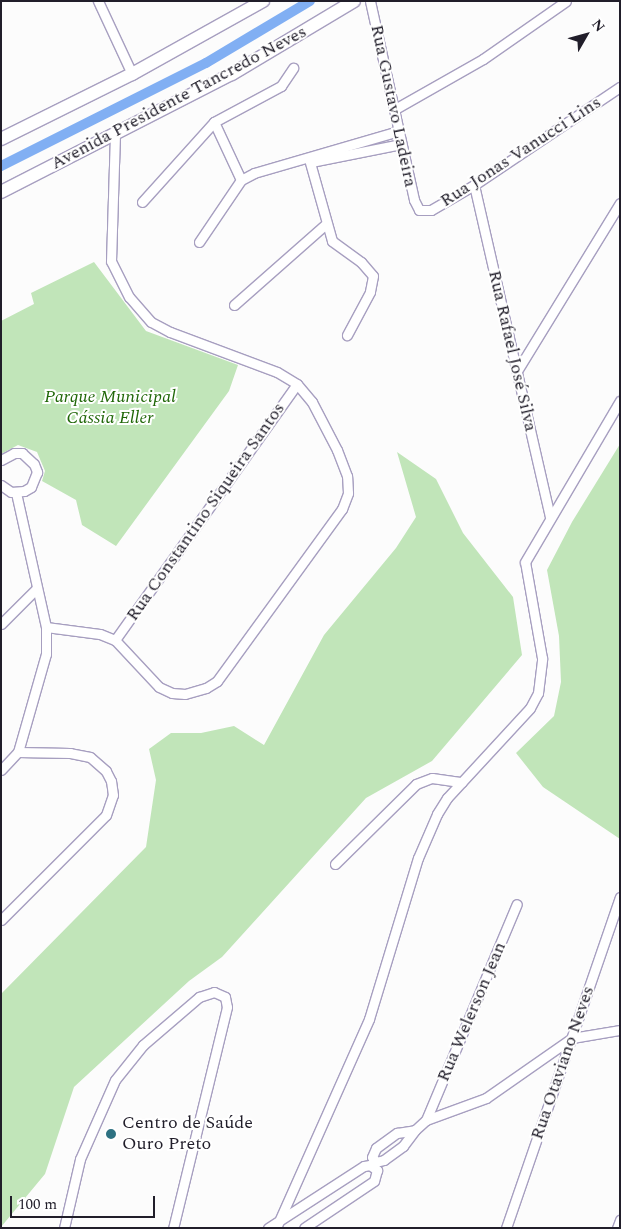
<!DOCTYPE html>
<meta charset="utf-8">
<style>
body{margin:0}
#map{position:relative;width:621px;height:1229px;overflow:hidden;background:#fcfcfc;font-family:Spectral,serif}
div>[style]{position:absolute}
.green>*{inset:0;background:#c1e5b9}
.canal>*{height:10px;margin:-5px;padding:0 5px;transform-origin:5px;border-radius:5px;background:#81aff3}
.roads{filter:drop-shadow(1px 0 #a79fc0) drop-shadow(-1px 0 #a79fc0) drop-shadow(0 1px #a79fc0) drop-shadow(0 -1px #a79fc0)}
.street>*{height:9px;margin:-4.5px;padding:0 4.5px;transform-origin:4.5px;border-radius:4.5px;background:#fff}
.primary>*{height:12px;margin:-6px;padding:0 6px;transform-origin:6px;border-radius:6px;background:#fff}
.dots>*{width:14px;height:14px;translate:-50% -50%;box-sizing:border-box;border:2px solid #fff;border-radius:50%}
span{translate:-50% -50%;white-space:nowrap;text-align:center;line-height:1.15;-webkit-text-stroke:4px #fff;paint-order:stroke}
.street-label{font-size:18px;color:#211e2a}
.park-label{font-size:18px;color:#206708;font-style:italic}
.poi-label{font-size:18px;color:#211e2a}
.left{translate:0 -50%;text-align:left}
.frame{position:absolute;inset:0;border:2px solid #211e2a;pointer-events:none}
.north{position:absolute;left:561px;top:10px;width:50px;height:50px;-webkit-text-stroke:4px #fff;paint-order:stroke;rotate:52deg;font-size:14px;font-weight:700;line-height:20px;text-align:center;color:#211e2a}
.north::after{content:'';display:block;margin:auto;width:18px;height:22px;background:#211e2a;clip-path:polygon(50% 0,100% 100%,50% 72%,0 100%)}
.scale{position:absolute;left:10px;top:1196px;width:145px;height:22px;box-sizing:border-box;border:2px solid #211e2a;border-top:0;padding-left:6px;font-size:15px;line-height:18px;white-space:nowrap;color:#211e2a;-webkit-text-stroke:4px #fff;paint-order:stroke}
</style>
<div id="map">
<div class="green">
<i style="clip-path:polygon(94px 262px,146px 331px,238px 365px,229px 391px,116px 546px,82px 525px,76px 500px,42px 481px,45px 471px,37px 452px,18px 445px,1px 454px,1px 321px,34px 304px,31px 293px)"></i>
<i style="clip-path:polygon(620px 444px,620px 839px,543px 787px,516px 753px,554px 716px,561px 682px,559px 636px,547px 570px,572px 522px)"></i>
<i style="clip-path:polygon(397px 452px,436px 479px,463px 533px,513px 597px,522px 655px,432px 761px,366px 798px,222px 957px,189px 981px,74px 1087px,45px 1174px,1px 1227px,1px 994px,146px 847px,156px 780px,149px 749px,171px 733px,201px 733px,234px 726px,264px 745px,324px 635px,396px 548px,416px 517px)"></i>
</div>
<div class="canal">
<i style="left:1px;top:166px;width:229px;rotate:-26.7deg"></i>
<i style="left:206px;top:63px;width:121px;rotate:-30.8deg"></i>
</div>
<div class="roads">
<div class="street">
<i style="left:98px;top:1px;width:81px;rotate:65deg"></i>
<i style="left:370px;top:1px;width:204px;rotate:77.5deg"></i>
<i style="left:414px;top:200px;width:11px;rotate:63deg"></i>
<i style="left:419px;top:210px;width:12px"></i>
<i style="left:431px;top:210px;width:50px;rotate:-30.2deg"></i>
<i style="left:474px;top:185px;width:176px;rotate:-33.9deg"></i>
<i style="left:395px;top:109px;width:101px;rotate:-29.6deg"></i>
<i style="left:483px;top:59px;width:101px;rotate:-34.9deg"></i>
<i style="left:214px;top:122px;width:64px;rotate:65deg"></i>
<i style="left:309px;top:159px;width:85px;rotate:74.3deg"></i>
<i style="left:332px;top:241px;width:36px;rotate:36deg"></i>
<i style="left:361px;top:262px;width:18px;rotate:49deg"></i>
<i style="left:373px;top:276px;width:16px;rotate:101deg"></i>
<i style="left:370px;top:292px;width:49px;rotate:118.1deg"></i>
<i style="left:311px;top:162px;width:92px;rotate:-11.3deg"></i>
<i style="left:474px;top:185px;width:341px;rotate:77.1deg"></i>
<i style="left:142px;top:202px;width:108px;rotate:-48deg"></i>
<i style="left:214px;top:122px;width:76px;rotate:-28.2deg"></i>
<i style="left:281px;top:86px;width:22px;rotate:-56deg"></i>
<i style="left:199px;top:242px;width:75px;rotate:-55.9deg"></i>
<i style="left:241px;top:180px;width:15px;rotate:-28deg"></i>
<i style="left:254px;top:173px;width:151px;rotate:-16.2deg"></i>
<i style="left:234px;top:305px;width:123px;rotate:-41.4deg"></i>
<i style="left:517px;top:371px;width:197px;rotate:-58.5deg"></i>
<i style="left:1px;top:460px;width:15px;rotate:-28deg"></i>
<i style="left:14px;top:453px;width:8px"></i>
<i style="left:22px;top:453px;width:16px;rotate:43deg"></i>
<i style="left:34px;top:464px;width:9px;rotate:69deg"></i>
<i style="left:37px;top:472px;width:16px;rotate:112deg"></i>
<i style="left:31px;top:487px;width:8px;rotate:150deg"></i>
<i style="left:24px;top:491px;width:13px;rotate:176deg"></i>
<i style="left:11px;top:492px;width:12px;rotate:-145deg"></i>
<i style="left:1px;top:624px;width:49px;rotate:-45deg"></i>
<i style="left:46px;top:627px;width:54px;rotate:7.4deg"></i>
<i style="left:100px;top:634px;width:16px;rotate:22deg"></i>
<i style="left:115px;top:640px;width:64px;rotate:46.9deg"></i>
<i style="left:159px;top:687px;width:14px;rotate:25deg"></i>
<i style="left:172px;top:693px;width:13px;rotate:4deg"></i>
<i style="left:185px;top:694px;width:22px;rotate:-16deg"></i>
<i style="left:206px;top:688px;width:13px;rotate:-32deg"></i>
<i style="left:217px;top:681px;width:213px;rotate:-54deg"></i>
<i style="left:342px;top:509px;width:17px;rotate:-69deg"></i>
<i style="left:348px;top:493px;width:17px;rotate:-93deg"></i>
<i style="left:347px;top:476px;width:28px;rotate:-111deg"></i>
<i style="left:337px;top:450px;width:54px;rotate:-117.5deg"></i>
<i style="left:312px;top:402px;width:23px;rotate:-130deg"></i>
<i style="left:297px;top:384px;width:23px;rotate:-149deg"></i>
<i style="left:277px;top:372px;width:114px;rotate:-159.5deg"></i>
<i style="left:170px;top:332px;width:21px;rotate:-152deg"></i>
<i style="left:151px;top:322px;width:33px;rotate:-131deg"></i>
<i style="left:129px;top:297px;width:40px;rotate:-116.6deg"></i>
<i style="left:111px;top:261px;width:129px;rotate:-88.2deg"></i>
<i style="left:115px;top:640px;width:314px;rotate:-54.6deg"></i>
<i style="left:1px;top:770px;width:25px;rotate:-47deg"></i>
<i style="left:18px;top:752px;width:102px;rotate:-74.1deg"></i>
<i style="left:46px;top:654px;width:27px;rotate:-90deg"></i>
<i style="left:46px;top:627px;width:137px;rotate:-102.6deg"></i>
<i style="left:335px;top:864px;width:114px;rotate:-44.6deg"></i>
<i style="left:416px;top:784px;width:17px;rotate:-21deg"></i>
<i style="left:432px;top:778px;width:30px;rotate:8deg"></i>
<i style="left:1px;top:920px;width:148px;rotate:-45deg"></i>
<i style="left:106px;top:815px;width:21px;rotate:-71deg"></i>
<i style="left:113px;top:795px;width:14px;rotate:-98deg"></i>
<i style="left:111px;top:781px;width:11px;rotate:-117deg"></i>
<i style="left:106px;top:771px;width:21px;rotate:-139deg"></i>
<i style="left:90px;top:757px;width:20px;rotate:-169deg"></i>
<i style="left:70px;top:753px;width:52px;rotate:-178.9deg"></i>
<i style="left:426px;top:1120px;width:234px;rotate:-67.2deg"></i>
<i style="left:415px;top:1130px;width:15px;rotate:-42deg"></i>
<i style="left:426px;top:1120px;width:64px;rotate:-20.1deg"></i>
<i style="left:486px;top:1098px;width:105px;rotate:-34.9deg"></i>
<i style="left:572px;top:1038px;width:49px;rotate:-9.5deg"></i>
<i style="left:415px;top:1130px;width:20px;rotate:127deg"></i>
<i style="left:403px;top:1146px;width:24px;rotate:144deg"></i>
<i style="left:384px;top:1160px;width:8px;rotate:166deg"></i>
<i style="left:376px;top:1162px;width:6px;rotate:-129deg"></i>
<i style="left:372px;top:1157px;width:10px;rotate:-66deg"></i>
<i style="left:376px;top:1148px;width:26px;rotate:-36deg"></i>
<i style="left:397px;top:1133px;width:18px;rotate:-9deg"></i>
<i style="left:64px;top:1228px;width:71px;rotate:-76.9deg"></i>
<i style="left:80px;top:1159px;width:86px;rotate:-66.1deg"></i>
<i style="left:115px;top:1080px;width:45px;rotate:-51.3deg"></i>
<i style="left:143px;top:1045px;width:74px;rotate:-40.6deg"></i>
<i style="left:199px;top:997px;width:16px;rotate:-18deg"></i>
<i style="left:214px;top:992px;width:12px;rotate:24deg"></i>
<i style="left:225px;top:997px;width:10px;rotate:79deg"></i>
<i style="left:227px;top:1007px;width:228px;rotate:103.7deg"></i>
<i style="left:268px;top:1228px;width:114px;rotate:-32.9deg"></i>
<i style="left:364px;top:1166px;width:6px;rotate:-9deg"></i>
<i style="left:370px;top:1165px;width:9px;rotate:36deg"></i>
<i style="left:377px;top:1170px;width:11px;rotate:105deg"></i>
<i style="left:374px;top:1181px;width:84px;rotate:146.1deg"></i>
<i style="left:276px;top:1228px;width:229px;rotate:-66deg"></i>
<i style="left:369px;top:1019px;width:168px;rotate:-73.1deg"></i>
<i style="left:418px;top:858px;width:48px;rotate:-66.6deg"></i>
<i style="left:437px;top:814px;width:19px;rotate:-58deg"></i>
<i style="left:447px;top:798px;width:122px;rotate:-47.3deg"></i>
<i style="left:530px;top:708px;width:17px;rotate:-62deg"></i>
<i style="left:538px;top:693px;width:35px;rotate:-83deg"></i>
<i style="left:542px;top:658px;width:97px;rotate:-100deg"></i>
<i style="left:525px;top:562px;width:187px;rotate:-59.5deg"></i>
<i style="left:506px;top:1228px;width:350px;rotate:-71deg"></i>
<i style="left:617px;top:1228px;width:9px;rotate:-69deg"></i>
</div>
<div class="primary">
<i style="left:1px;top:139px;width:146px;rotate:-26.4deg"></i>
<i style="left:132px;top:74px;width:150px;rotate:-29.1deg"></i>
<i style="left:1px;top:192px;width:259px;rotate:-27.1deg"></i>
<i style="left:232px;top:74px;width:142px;rotate:-30.9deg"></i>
</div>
</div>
<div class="dots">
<i style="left:111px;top:1134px;background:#2e7282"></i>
</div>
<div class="street-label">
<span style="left:179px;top:98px;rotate:-28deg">Avenida Presidente Tancredo Neves</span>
<span style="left:393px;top:106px;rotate:78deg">Rua Gustavo Ladeira</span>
<span style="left:521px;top:152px;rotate:-33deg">Rua Jonas Vanucci Lins</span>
<span style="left:512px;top:351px;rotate:77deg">Rua Rafael José Silva</span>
<span style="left:206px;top:512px;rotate:-55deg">Rua Constantino Siqueira Santos</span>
<span style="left:472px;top:1012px;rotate:-67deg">Rua Welerson Jean</span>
<span style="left:563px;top:1063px;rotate:-71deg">Rua Otaviano Neves</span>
</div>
<div class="park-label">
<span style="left:110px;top:408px">Parque Municipal<br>Cássia Eller</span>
</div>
<div class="poi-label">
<span class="left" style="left:122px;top:1134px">Centro de Saúde<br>Ouro Preto</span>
</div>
<div class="frame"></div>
<div class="north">N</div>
<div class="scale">100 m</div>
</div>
